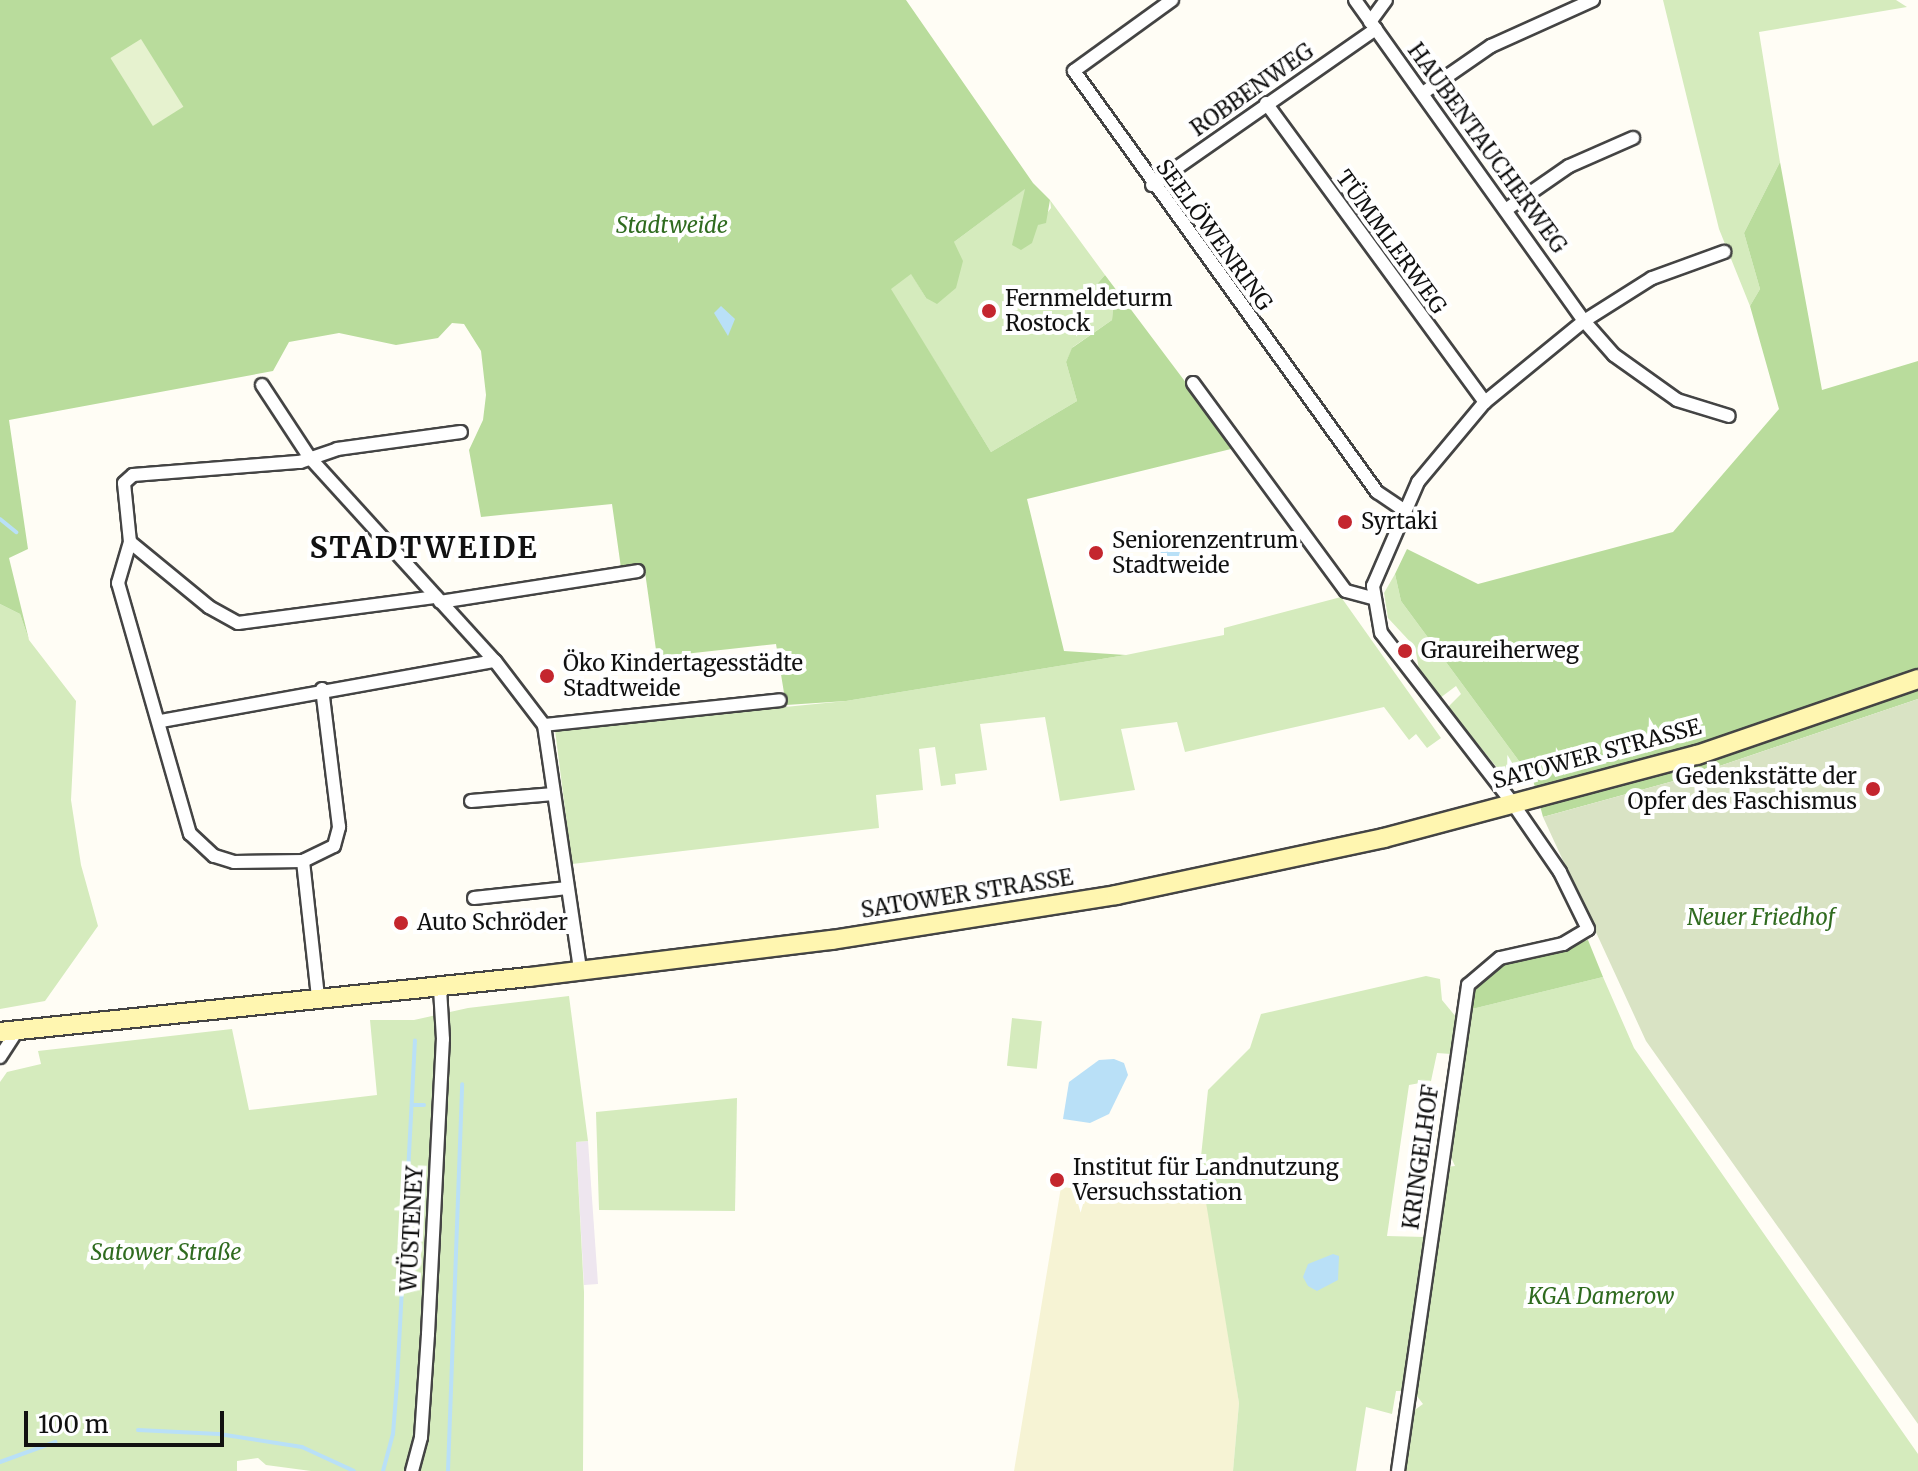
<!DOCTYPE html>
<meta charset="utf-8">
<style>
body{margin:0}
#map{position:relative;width:1918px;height:1471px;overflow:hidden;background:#fffdf5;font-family:Merriweather,serif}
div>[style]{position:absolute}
.industrial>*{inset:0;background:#eee6ef}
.farmland>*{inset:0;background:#f6f3d4}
.green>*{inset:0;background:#d5ebbd;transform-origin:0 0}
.forest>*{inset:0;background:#b9dc9c}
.cemetery>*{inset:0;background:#d9e3c4}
.pitch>*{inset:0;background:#e6f2cf;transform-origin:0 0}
.water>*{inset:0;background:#b9e0f7}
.stream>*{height:4px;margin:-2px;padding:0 2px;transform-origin:2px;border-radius:2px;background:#b9e0f7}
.roads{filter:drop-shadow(2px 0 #444) drop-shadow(-2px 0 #444) drop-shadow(0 2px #444) drop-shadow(0 -2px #444)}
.minor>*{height:12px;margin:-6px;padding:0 6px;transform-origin:6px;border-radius:6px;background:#fff}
.secondary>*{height:18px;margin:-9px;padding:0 9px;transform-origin:9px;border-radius:9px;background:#fff6b0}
.dots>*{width:22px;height:22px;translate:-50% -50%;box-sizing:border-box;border:4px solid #fff;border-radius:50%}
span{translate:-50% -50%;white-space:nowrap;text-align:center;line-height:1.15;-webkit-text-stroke:8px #fff;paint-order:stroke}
.street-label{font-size:22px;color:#111}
.park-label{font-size:22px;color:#2f6b1f;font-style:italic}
.poi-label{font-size:22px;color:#111}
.left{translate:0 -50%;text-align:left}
.right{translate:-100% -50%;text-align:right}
.district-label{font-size:30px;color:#111;font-weight:700;letter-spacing:2px}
.scale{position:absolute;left:24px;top:1411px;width:200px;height:36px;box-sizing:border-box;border:4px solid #111;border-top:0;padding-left:10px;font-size:24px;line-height:28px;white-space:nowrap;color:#111;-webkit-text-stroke:6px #fff;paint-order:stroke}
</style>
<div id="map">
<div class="industrial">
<i style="clip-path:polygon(588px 1141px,598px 1284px,584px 1285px,576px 1142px)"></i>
</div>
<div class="farmland">
<i style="clip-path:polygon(1061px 1187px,1167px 1198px,1206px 1194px,1239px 1403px,1233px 1471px,1014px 1471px)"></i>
</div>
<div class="green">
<i style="clip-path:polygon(1663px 0,1896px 0,1907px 7px,1759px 32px,1780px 162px,1744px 233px,1760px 289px,1750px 306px,1719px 229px)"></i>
<i style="clip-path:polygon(1026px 188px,1038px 225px,1051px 208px,1050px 200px,1105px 275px,1097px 284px,1113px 308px,1112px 320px,1073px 347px,1066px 362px,1077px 401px,991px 452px,890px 289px,911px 273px,926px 298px,954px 242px)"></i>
<i style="clip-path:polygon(1395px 574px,1401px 601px,1533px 780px,1511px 785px,1448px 707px,1461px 694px,1456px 686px,1440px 698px,1420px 675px,1415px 647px,1388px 618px,1384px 593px)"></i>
<i style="clip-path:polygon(1341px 597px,1441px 738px,1427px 748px,1416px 734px,1409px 740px,1384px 707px,1185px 752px,1177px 722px,1121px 729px,1135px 790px,1060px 801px,1045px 717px,980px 724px,987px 770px,955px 774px,956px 784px,941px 786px,935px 747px,919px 749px,923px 790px,876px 795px,879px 828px,572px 864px,555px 730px,846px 701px,1126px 655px,1224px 635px,1224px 628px)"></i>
<i style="clip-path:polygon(0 604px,20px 614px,29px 640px,76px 701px,71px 800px,81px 865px,98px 926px,45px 1001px,0 1009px)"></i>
<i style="clip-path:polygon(1426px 976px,1440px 979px,1442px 1000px,1456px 1017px,1451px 1054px,1437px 1053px,1431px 1081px,1409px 1085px,1387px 1236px,1425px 1237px,1404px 1391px,1396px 1391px,1392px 1414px,1366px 1407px,1356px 1471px,1233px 1471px,1239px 1403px,1200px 1166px,1208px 1090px,1250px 1048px,1261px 1014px)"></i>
<i style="clip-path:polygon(1603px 977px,1634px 1048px,1918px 1454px,1918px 1471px,1403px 1471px,1412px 1412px,1423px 1404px,1416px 1395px,1439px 1203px,1446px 1167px,1455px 1166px,1449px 1153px,1468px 1010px)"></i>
<i style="clip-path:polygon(569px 996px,588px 1141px,576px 1142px,584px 1292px,583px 1471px,311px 1471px,266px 1465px,258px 1458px,237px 1461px,237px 1471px,0 1471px,0 1082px,7px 1072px,41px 1064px,38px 1051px,232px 1029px,249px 1110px,377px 1095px,370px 1020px,414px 1020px,468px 1008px)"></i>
<i style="left:1012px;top:1018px;width:30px;height:48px;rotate:6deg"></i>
<i style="clip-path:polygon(737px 1098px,735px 1211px,599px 1210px,596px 1112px)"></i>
</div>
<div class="forest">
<i style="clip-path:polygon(0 0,906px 0,1033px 183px,1050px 200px,1046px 223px,1038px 225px,1032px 243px,1021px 250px,1012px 245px,1025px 189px,954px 242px,963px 261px,956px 288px,937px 304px,926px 298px,911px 274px,891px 289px,991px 452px,1077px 401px,1066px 362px,1072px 348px,1112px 320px,1113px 308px,1097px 284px,1105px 275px,1235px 448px,1027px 499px,1064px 651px,1126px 655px,846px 701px,786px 705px,776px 644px,657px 657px,644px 565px,621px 568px,612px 504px,481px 517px,469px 450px,483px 420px,486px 395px,481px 351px,464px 324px,452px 323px,438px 338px,396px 345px,339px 333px,289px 342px,273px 371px,9px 420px,28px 549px,9px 558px,29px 640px,20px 614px,0 604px)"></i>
<i style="clip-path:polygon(1780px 162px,1822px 390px,1918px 361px,1918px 699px,1681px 779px,1543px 817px,1533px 780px,1401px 601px,1395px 574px,1407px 549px,1478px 584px,1673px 532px,1779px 409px,1750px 306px,1760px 289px,1744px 233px)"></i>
<i style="clip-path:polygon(1588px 940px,1603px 977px,1468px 1010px,1474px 986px,1507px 959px)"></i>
</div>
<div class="cemetery">
<i style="clip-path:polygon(1918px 699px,1918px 1424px,1646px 1041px,1543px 817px,1681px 779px)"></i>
</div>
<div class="pitch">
<i style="left:141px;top:39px;width:80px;height:36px;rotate:58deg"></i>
</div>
<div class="water">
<i style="clip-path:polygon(721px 306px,735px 319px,728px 336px,714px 313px)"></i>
<i style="clip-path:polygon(1175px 544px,1181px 548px,1178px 559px,1155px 552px,1158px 546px)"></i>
<i style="clip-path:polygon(1114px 1059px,1124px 1063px,1128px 1075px,1109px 1114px,1090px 1123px,1063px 1119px,1069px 1082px,1099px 1060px)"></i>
<i style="clip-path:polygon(1333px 1254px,1339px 1256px,1338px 1280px,1317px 1291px,1308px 1286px,1303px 1277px,1308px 1264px)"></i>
</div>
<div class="stream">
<i style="left:0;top:519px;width:21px;rotate:39deg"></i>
<i style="left:414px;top:1105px;width:10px"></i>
<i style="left:409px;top:1203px;width:9px;rotate:6deg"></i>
<i style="left:138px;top:1430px;width:81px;rotate:2.8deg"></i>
<i style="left:219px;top:1434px;width:84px;rotate:8.9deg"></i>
<i style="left:302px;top:1447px;width:57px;rotate:24.8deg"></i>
<i style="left:0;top:1462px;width:59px;rotate:-20deg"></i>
<i style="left:383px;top:1471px;width:38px;rotate:-75deg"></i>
<i style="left:393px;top:1434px;width:51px;rotate:-85.5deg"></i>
<i style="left:397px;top:1383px;width:343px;rotate:-87deg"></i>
<i style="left:448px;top:1471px;width:387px;rotate:-87.9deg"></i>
</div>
<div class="roads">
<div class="minor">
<i style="left:1172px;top:0;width:121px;rotate:144.1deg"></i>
<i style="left:1074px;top:71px;width:519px;rotate:54.26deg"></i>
<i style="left:1377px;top:492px;width:32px;rotate:34deg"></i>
<i style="left:1355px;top:0;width:394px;rotate:54.5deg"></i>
<i style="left:1584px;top:321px;width:45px;rotate:48.6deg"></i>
<i style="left:1614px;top:355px;width:77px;rotate:35.5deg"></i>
<i style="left:1677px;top:400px;width:54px;rotate:17.1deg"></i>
<i style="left:1370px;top:22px;width:27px;rotate:-54deg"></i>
<i style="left:1423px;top:93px;width:83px;rotate:-34.7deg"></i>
<i style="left:1491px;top:46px;width:112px;rotate:-24.3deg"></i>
<i style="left:1266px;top:103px;width:371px;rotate:53.8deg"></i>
<i style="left:1152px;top:185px;width:273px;rotate:-34.9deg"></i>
<i style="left:1507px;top:209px;width:75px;rotate:-34.7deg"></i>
<i style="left:1569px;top:166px;width:70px;rotate:-23.6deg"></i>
<i style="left:1193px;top:383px;width:258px;rotate:53.7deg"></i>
<i style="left:1346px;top:591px;width:27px;rotate:15deg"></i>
<i style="left:262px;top:385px;width:87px;rotate:56.7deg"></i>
<i style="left:310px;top:458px;width:275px;rotate:47.7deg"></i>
<i style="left:495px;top:661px;width:81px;rotate:52.6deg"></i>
<i style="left:544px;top:725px;width:248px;rotate:81.6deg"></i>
<i style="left:130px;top:542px;width:102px;rotate:39.4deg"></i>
<i style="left:209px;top:607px;width:33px;rotate:29deg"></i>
<i style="left:238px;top:623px;width:200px;rotate:-7.5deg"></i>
<i style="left:440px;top:602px;width:200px;rotate:-8.9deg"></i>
<i style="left:161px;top:721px;width:339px;rotate:-10.2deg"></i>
<i style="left:544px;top:725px;width:237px;rotate:-6deg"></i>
<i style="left:471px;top:801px;width:83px;rotate:-4.8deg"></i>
<i style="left:303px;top:861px;width:69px;rotate:179.2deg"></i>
<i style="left:234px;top:862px;width:21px;rotate:-163deg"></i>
<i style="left:214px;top:856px;width:33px;rotate:-137deg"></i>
<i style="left:190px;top:834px;width:261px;rotate:-106deg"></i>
<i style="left:118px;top:583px;width:43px;rotate:-73.7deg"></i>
<i style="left:130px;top:542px;width:59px;rotate:-95.8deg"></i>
<i style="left:124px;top:483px;width:12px;rotate:-42deg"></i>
<i style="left:133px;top:475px;width:168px;rotate:-4.5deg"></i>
<i style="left:300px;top:462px;width:39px;rotate:-19deg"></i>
<i style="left:337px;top:449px;width:125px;rotate:-7.8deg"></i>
<i style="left:474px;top:898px;width:94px;rotate:-6.1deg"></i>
<i style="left:318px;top:997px;width:137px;rotate:-96.3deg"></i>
<i style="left:303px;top:861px;width:34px;rotate:-26deg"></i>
<i style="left:334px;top:846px;width:20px;rotate:-75deg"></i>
<i style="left:339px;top:827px;width:139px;rotate:-97deg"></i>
<i style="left:0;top:1057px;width:33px;rotate:-57deg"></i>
<i style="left:412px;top:1471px;width:35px;rotate:-75deg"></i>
<i style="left:421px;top:1437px;width:103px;rotate:-86.1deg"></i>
<i style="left:428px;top:1334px;width:295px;rotate:-87.1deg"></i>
<i style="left:443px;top:1039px;width:51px;rotate:-93.4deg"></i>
<i style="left:1398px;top:1471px;width:491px;rotate:-81.8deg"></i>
<i style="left:1468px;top:985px;width:42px;rotate:-40.2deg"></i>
<i style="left:1500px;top:958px;width:65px;rotate:-12.5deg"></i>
<i style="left:1563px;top:944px;width:29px;rotate:-31deg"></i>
<i style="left:1588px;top:929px;width:64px;rotate:-116.2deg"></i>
<i style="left:1560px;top:872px;width:86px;rotate:-124.6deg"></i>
<i style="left:1511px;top:801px;width:212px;rotate:-127.7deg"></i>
<i style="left:1381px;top:633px;width:48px;rotate:-99.7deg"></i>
<i style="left:1373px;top:586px;width:113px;rotate:-66.6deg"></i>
<i style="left:1418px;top:482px;width:104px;rotate:-50.1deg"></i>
<i style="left:1485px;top:402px;width:128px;rotate:-39.3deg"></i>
<i style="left:1584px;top:321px;width:80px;rotate:-32.3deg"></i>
<i style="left:1652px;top:278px;width:77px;rotate:-19.9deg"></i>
</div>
<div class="secondary">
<i style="left:0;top:1032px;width:532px;rotate:-5.94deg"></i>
<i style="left:529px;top:977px;width:305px;rotate:-7deg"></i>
<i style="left:832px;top:940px;width:288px;rotate:-9deg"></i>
<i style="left:1116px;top:895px;width:274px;rotate:-12deg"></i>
<i style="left:1384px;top:838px;width:324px;rotate:-14.9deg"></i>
<i style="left:1697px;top:755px;width:234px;rotate:-19deg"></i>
</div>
</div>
<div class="dots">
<i style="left:989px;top:311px;background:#c4262e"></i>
<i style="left:1345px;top:522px;background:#c4262e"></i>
<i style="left:1096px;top:553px;background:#c4262e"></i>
<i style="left:1405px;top:651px;background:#c4262e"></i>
<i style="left:547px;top:676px;background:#c4262e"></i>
<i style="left:1873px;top:789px;background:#c4262e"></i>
<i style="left:401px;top:923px;background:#c4262e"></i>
<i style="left:1057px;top:1180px;background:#c4262e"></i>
</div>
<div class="street-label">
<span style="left:1252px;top:90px;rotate:-35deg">ROBBENWEG</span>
<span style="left:1487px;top:148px;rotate:54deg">HAUBENTAUCHERWEG</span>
<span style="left:1214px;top:235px;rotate:54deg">SEELÖWENRING</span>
<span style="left:1391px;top:242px;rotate:54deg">TÜMMLERWEG</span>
<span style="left:1597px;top:754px;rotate:-15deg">SATOWER STRASSE</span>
<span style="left:967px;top:894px;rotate:-9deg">SATOWER STRASSE</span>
<span style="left:1421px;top:1157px;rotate:-82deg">KRINGELHOF</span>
<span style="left:412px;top:1229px;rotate:-87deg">WÜSTENEY</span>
</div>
<div class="park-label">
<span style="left:672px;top:226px">Stadtweide</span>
<span style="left:1761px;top:918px">Neuer Friedhof</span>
<span style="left:166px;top:1253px">Satower Straße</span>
<span style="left:1601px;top:1297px">KGA Damerow</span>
</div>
<div class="poi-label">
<span class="left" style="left:1005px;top:311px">Fernmeldeturm<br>Rostock</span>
<span class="left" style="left:1361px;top:522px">Syrtaki</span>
<span class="left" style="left:1112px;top:553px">Seniorenzentrum<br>Stadtweide</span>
<span class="left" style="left:1421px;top:651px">Graureiherweg</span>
<span class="left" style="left:563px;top:676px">Öko Kindertagesstädte<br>Stadtweide</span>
<span class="right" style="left:1857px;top:789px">Gedenkstätte der<br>Opfer des Faschismus</span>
<span class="left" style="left:417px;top:923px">Auto Schröder</span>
<span class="left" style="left:1073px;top:1180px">Institut für Landnutzung<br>Versuchsstation</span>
</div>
<div class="district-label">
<span style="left:424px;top:547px">STADTWEIDE</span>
</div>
<div class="scale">100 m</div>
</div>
